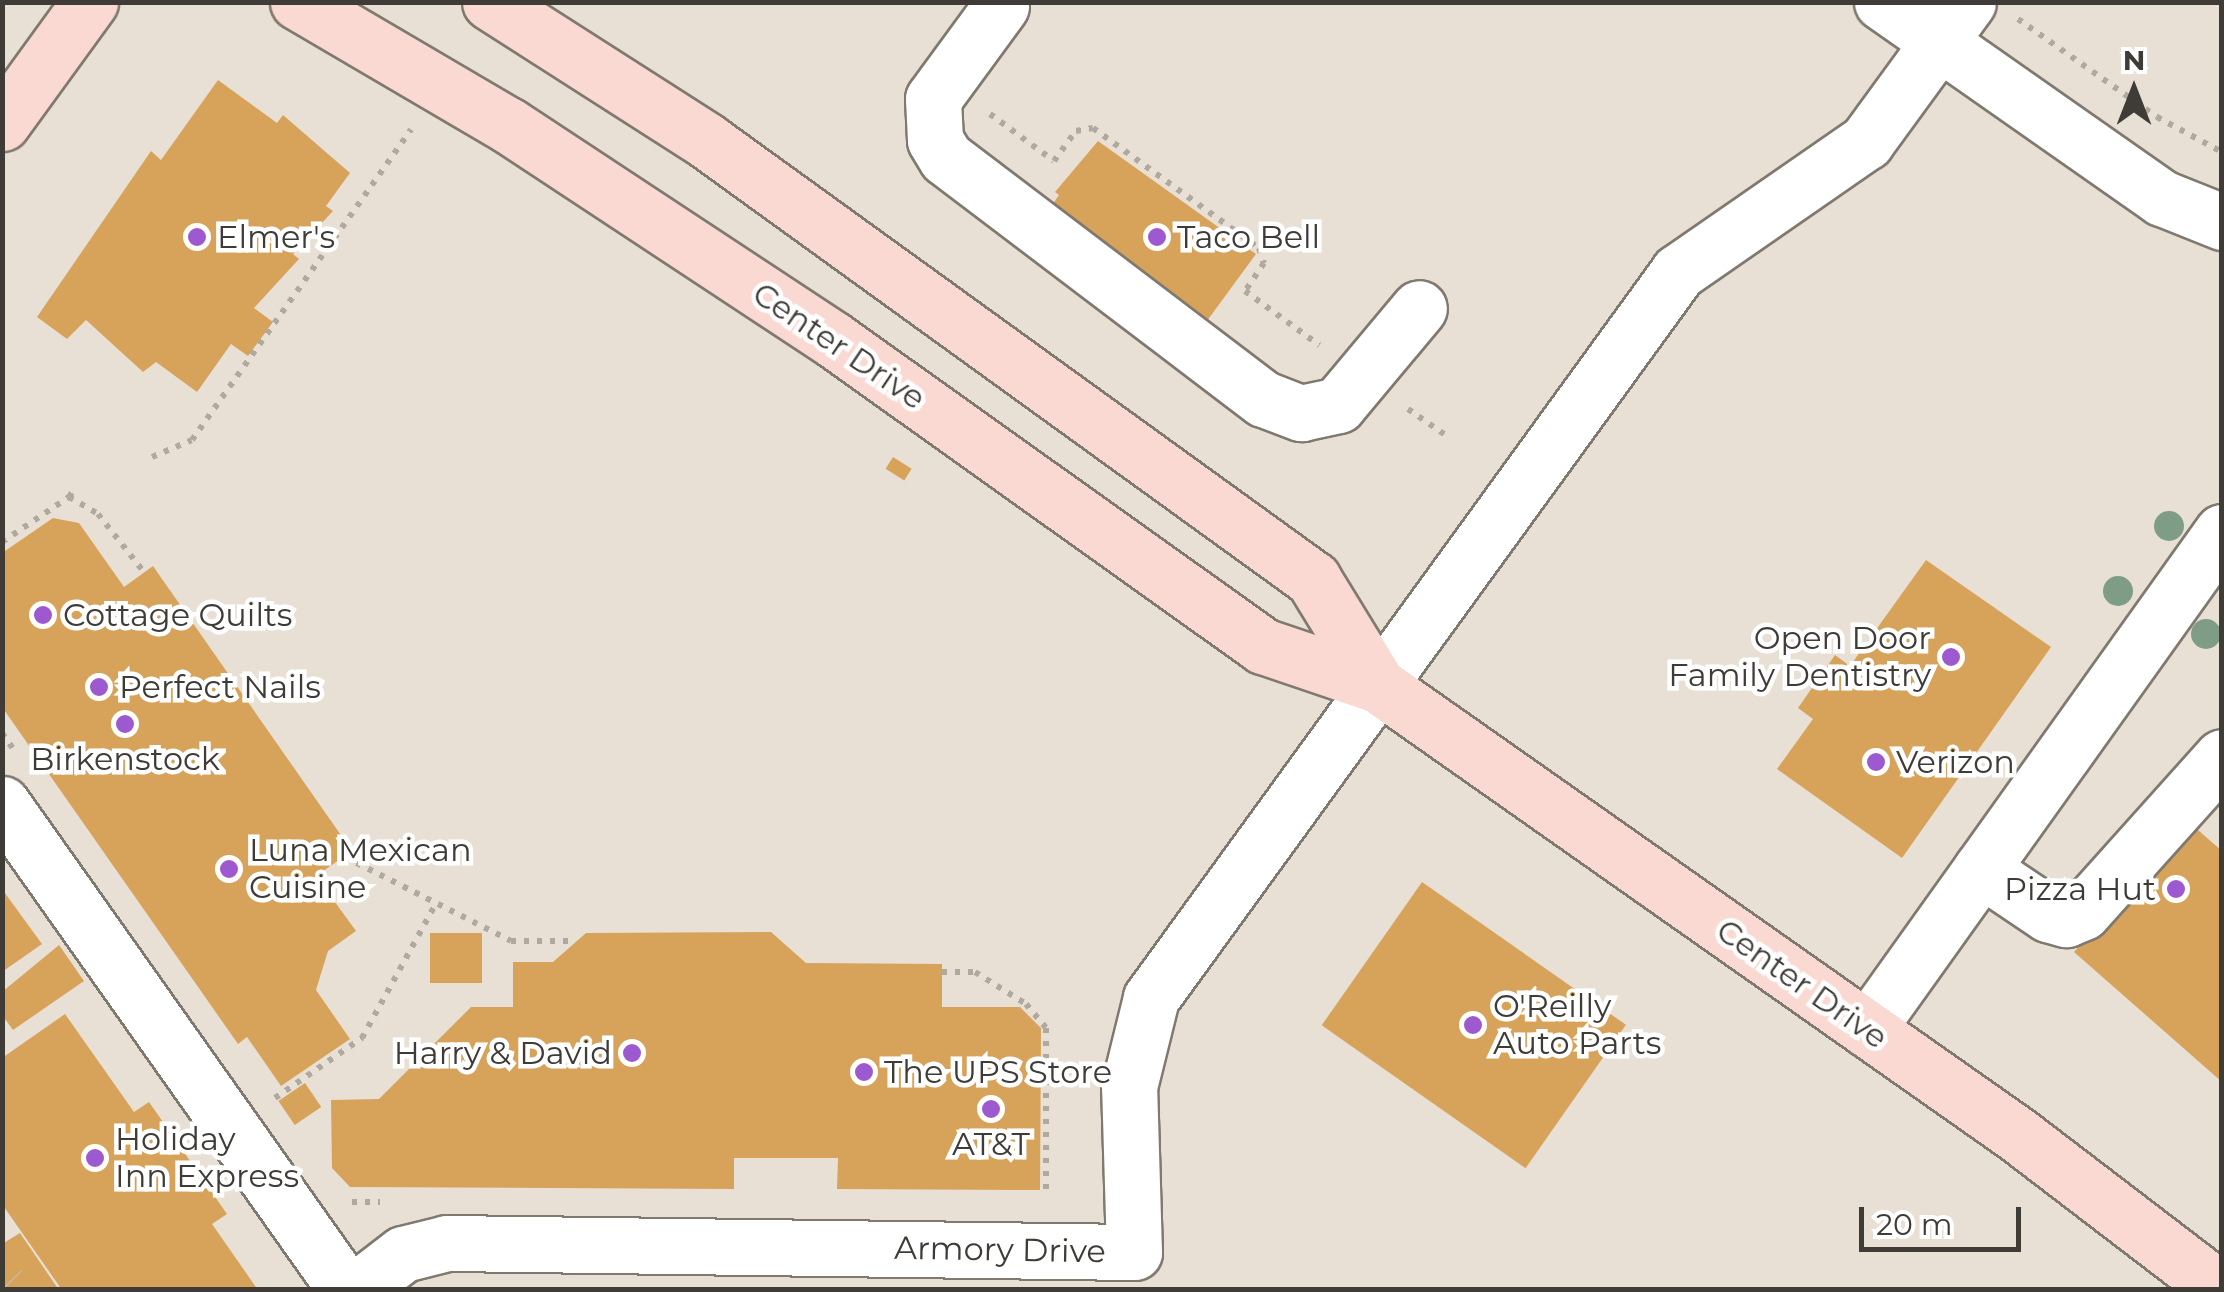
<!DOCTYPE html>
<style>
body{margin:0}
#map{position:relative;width:2224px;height:1292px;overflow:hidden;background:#e9e0d5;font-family:Montserrat,sans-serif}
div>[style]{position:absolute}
.building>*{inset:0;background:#d7a35b;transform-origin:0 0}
.minor-tunnel>*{height:55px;margin-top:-27.5px;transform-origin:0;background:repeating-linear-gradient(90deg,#c7bfb5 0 55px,transparent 0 83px)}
.path>*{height:6px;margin-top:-3px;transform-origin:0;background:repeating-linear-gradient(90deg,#b0a9a0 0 5px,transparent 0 13px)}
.roads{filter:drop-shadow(2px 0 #80796f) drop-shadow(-2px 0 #80796f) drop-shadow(0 2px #80796f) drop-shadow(0 -2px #80796f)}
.minor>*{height:55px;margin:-27.5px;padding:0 27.5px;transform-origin:27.5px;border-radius:27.5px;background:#fff}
.major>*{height:55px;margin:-27.5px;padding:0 27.5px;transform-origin:27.5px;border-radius:27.5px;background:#fad9d3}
.trees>*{width:30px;height:30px;margin:-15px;border-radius:50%;background:#7e9c86}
.dots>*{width:28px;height:28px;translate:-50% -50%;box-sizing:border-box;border:5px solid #fff;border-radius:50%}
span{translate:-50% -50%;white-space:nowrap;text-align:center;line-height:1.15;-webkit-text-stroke:9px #fff;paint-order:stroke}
.poi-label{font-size:32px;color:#3f3b37}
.left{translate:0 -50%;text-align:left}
.right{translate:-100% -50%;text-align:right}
.street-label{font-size:32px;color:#3f3b37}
.frame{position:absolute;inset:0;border:5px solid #3f3b37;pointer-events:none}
.north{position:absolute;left:2084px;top:40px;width:100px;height:100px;-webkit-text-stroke:8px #fff;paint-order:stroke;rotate:0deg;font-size:28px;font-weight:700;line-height:40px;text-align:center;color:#3f3b37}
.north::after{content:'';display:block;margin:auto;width:35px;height:45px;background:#3f3b37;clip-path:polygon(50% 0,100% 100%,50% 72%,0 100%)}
.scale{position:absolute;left:1859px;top:1207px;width:162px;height:45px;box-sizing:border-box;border:5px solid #3f3b37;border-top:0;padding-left:12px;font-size:30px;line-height:35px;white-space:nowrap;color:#3f3b37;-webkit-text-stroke:8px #fff;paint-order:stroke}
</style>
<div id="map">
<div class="building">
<i style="clip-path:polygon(218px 80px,277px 123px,283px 115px,350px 173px,326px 206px,333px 211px,293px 254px,299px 259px,254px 308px,273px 322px,248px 356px,231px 344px,197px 392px,156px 362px,143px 372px,86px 320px,67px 339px,37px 317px,151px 151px,161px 160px)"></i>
<i style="clip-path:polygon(1098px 141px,1256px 254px,1204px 325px,1047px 212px,1059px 195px,1055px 192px)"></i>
<i style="left:893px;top:457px;width:22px;height:14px;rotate:32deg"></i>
<i style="clip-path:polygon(53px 518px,79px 523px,124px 587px,153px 566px,352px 851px,316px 876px,356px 931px,328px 951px,316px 990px,350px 1039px,281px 1086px,247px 1037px,238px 1044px,2px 707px,2px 553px)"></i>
<i style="clip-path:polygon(1926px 560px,2051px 647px,1902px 858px,1777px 769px,1813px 719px,1798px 708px,1835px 655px,1850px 666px)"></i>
<i style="clip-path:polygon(2190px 823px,2222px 851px,2222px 1082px,2074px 952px)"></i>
<i style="left:1422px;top:882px;width:249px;height:175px;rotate:35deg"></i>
<i style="clip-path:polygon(2px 889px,42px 944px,2px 972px)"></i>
<i style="clip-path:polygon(771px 932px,806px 963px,942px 964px,942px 1007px,1020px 1007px,1041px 1028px,1040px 1190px,837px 1189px,838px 1158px,734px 1158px,734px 1189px,350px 1187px,332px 1168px,331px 1100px,379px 1099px,471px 1007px,513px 1007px,513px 962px,553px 962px,586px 933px)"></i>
<i style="left:430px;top:933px;width:52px;height:50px"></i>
<i style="clip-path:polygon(59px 945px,84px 981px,13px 1030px,2px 1015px,2px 992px)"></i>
<i style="clip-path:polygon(65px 1014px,134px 1112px,149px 1102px,227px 1214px,212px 1224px,258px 1290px,62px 1290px,2px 1204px,2px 1058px)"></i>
<i style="left:305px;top:1083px;width:29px;height:32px;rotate:56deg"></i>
<i style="clip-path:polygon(20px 1233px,59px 1290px,2px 1290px,2px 1244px)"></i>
</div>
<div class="minor-tunnel">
<i style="left:2px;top:1289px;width:1px;rotate:45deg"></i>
</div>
<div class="path">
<i style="left:2018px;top:19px;width:170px;rotate:35.2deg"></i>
<i style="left:2157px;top:117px;width:74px;rotate:28.3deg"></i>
<i style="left:990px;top:114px;width:79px;rotate:36.3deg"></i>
<i style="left:1054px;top:161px;width:37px;rotate:-54deg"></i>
<i style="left:1076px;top:131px;width:17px;rotate:-10deg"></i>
<i style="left:1093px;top:128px;width:205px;rotate:35.9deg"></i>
<i style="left:1259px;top:248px;width:16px;rotate:72deg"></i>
<i style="left:1264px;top:263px;width:34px;rotate:124deg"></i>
<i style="left:1245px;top:291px;width:92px;rotate:36.1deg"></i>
<i style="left:1408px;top:409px;width:44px;rotate:34.8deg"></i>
<i style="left:152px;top:457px;width:43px;rotate:-23deg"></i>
<i style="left:192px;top:440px;width:380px;rotate:-54.8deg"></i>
<i style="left:69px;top:497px;width:12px;rotate:-55deg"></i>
<i style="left:2px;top:542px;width:81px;rotate:-33.9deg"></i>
<i style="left:69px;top:497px;width:34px;rotate:30deg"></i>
<i style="left:98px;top:514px;width:74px;rotate:51.6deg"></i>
<i style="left:2px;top:733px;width:19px;rotate:55deg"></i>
<i style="left:345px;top:857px;width:186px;rotate:26.8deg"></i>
<i style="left:511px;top:941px;width:65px"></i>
<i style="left:942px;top:972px;width:33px"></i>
<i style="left:975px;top:972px;width:60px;rotate:32.1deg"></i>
<i style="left:1026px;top:1004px;width:31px;rotate:50deg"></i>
<i style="left:1046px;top:1028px;width:168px;rotate:90deg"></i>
<i style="left:275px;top:1098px;width:106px;rotate:-34.6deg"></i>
<i style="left:362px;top:1038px;width:152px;rotate:-61.2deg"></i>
<i style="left:352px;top:1202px;width:28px"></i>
</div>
<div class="roads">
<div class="minor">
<i style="left:1882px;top:2px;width:342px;rotate:35deg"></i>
<i style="left:2162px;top:198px;width:65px;rotate:21.8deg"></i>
<i style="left:1001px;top:6px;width:115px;rotate:126.2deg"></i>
<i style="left:933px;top:99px;width:41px;rotate:87.2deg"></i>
<i style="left:935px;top:140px;width:21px;rotate:59deg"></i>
<i style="left:946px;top:158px;width:399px;rotate:37.2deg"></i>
<i style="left:1264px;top:399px;width:40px;rotate:21deg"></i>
<i style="left:1301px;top:413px;width:38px;rotate:-12deg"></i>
<i style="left:1338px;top:405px;width:126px;rotate:-50.1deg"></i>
<i style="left:2px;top:804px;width:595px;rotate:54.71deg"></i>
<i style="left:1981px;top:869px;width:81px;rotate:33.9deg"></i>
<i style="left:2048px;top:914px;width:19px;rotate:16deg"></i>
<i style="left:2066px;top:919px;width:18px;rotate:-22deg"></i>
<i style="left:2083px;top:912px;width:208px;rotate:-48.1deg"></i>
<i style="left:1867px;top:1029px;width:611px;rotate:-54.46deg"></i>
<i style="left:356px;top:1290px;width:59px;rotate:-37.5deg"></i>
<i style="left:403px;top:1254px;width:45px;rotate:-14deg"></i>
<i style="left:447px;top:1243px;width:687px;rotate:0.75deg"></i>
<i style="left:1134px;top:1252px;width:165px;rotate:-91.7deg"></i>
<i style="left:1129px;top:1087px;width:92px;rotate:-76.1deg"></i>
<i style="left:1151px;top:998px;width:897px;rotate:-54.02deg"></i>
<i style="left:1678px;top:272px;width:229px;rotate:-34.7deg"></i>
<i style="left:1866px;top:142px;width:173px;rotate:-53.9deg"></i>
</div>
<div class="major">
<i style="left:298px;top:2px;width:243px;rotate:30.4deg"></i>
<i style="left:508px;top:125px;width:391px;rotate:33.4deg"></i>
<i style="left:834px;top:340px;width:527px;rotate:35.5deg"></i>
<i style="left:1263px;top:646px;width:121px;rotate:18.7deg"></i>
<i style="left:1378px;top:685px;width:782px;rotate:35.11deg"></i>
<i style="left:2018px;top:1135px;width:255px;rotate:37.4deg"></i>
<i style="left:490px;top:2px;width:258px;rotate:32.6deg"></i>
<i style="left:707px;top:141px;width:748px;rotate:35.86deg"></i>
<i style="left:1313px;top:579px;width:124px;rotate:58.5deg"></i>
<i style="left:2px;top:123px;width:150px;rotate:-54deg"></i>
</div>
</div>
<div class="trees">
<i style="left:2169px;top:526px"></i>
<i style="left:2118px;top:591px"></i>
<i style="left:2206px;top:634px"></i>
</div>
<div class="dots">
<i style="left:197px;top:237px;background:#9d5ad0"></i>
<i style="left:1157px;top:237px;background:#9d5ad0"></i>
<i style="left:43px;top:615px;background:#9d5ad0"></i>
<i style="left:1951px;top:657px;background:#9d5ad0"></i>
<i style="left:99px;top:687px;background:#9d5ad0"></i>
<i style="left:125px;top:724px;background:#9d5ad0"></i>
<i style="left:1876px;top:762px;background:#9d5ad0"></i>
<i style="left:229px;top:869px;background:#9d5ad0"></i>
<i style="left:2176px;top:889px;background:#9d5ad0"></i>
<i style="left:1473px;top:1025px;background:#9d5ad0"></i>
<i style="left:632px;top:1053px;background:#9d5ad0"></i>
<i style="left:864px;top:1072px;background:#9d5ad0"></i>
<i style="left:991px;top:1109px;background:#9d5ad0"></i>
<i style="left:95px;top:1158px;background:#9d5ad0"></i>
</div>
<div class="poi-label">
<span class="left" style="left:217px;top:237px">Elmer's</span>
<span class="left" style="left:1177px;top:237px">Taco Bell</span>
<span class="left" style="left:63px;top:615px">Cottage Quilts</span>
<span class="right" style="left:1931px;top:657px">Open Door<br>Family Dentistry</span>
<span class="left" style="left:119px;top:687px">Perfect Nails</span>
<span style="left:125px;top:759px">Birkenstock</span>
<span class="left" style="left:1896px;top:762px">Verizon</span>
<span class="left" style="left:249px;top:869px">Luna Mexican<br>Cuisine</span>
<span class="right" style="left:2156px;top:889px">Pizza Hut</span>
<span class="left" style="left:1493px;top:1025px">O'Reilly<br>Auto Parts</span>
<span class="right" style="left:612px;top:1053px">Harry &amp; David</span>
<span class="left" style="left:884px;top:1072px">The UPS Store</span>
<span class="left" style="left:115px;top:1158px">Holiday<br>Inn Express</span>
<span style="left:991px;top:1144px">AT&amp;T</span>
</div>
<div class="street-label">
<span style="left:839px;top:346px;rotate:34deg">Center Drive</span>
<span style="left:1802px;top:984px;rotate:35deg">Center Drive</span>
<span style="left:1000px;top:1250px;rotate:1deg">Armory Drive</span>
</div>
<div class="frame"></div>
<div class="north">N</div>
<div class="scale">20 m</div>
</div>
